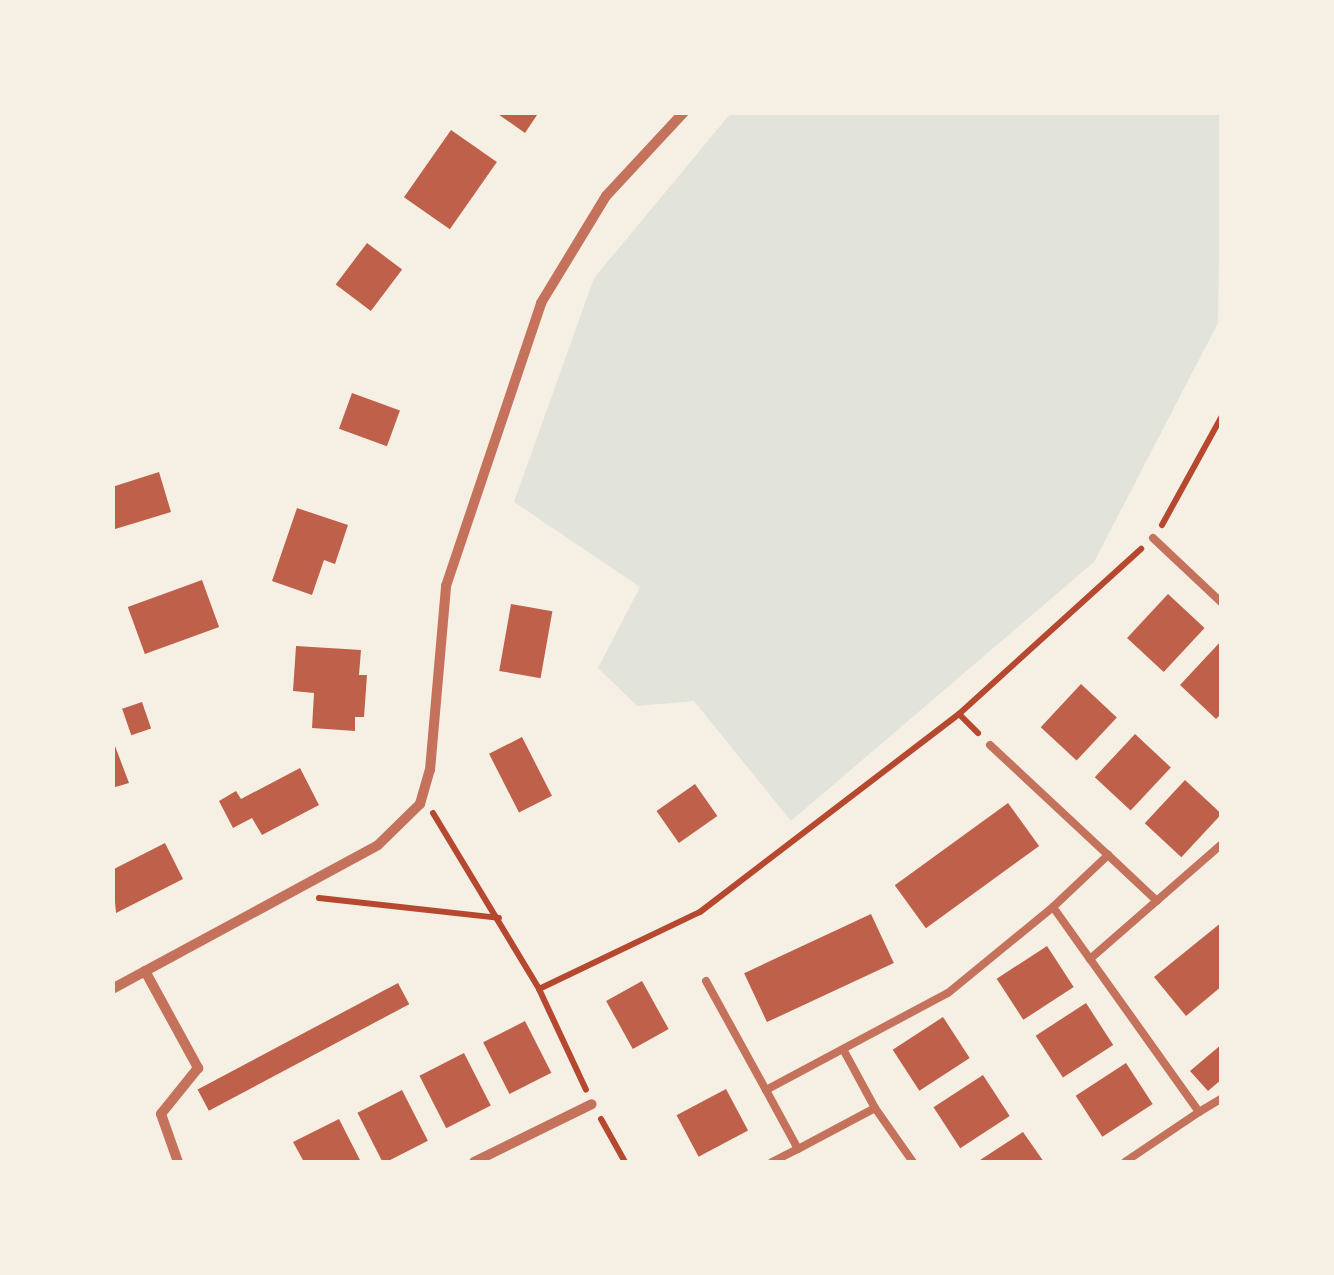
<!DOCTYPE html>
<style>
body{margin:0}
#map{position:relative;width:1334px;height:1275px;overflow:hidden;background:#f6efe4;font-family:Raleway,sans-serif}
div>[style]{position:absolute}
.green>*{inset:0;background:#e2e4dc}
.building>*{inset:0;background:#bf614a;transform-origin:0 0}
.path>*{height:6px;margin:-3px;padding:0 3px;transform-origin:3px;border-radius:3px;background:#b5482f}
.service>*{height:8px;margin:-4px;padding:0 4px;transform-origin:4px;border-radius:4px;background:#c5725c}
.minor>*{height:10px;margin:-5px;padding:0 5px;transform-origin:5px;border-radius:5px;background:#c5725c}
span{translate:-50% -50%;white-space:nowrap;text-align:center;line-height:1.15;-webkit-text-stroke:8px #f6efe4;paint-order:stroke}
.frame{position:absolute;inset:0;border:115px solid #f6efe4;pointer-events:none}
</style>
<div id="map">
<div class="green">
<i style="clip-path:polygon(731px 113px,1221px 113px,1218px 323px,1094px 562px,791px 821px,694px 701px,637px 706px,598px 668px,640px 587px,514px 502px,594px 278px)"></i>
</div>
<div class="building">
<i style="clip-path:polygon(495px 112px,539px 112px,525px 133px)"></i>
<i style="left:451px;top:130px;width:56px;height:82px;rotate:35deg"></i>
<i style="left:367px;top:243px;width:44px;height:52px;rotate:37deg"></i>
<i style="left:352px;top:393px;width:51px;height:38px;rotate:20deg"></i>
<i style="clip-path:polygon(159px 472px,171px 512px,112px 530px,112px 487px)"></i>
<i style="clip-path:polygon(297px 508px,348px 525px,335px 564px,324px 560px,312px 595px,272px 581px)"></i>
<i style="left:202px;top:580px;width:50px;height:79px;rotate:70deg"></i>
<i style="left:1168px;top:594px;width:50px;height:60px;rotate:43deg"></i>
<i style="left:511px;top:604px;width:42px;height:68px;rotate:10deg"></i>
<i style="clip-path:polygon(1222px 640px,1222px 713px,1216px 719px,1180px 685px)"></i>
<i style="clip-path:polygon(296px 646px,361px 650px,359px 675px,367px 675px,364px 717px,355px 717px,355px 731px,312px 728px,314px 693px,293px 691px)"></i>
<i style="left:1081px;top:684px;width:49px;height:59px;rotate:43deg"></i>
<i style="left:142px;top:702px;width:28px;height:21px;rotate:71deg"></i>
<i style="left:1135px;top:734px;width:49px;height:59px;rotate:43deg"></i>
<i style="left:522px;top:737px;width:66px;height:37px;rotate:63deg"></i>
<i style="clip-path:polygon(112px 738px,129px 783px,112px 788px)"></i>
<i style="clip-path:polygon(300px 768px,319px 805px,262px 835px,252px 818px,233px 828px,219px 801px,236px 791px,241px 799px)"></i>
<i style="left:1185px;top:780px;width:50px;height:59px;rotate:43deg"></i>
<i style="left:695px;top:784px;width:39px;height:47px;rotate:55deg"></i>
<i style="left:1008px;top:803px;width:53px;height:140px;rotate:54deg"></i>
<i style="clip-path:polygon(165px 843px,183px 879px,116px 913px,112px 870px)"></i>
<i style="left:871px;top:914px;width:54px;height:140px;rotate:65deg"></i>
<i style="clip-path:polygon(1222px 922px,1222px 986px,1186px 1016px,1154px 977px)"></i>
<i style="left:1047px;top:946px;width:49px;height:60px;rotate:57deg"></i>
<i style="left:642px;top:981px;width:55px;height:41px;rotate:61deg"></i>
<i style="left:398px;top:983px;width:24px;height:227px;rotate:62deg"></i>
<i style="left:1086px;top:1003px;width:50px;height:60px;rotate:57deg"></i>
<i style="left:943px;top:1017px;width:49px;height:60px;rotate:57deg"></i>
<i style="left:525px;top:1021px;width:58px;height:47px;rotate:63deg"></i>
<i style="clip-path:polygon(1222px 1044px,1222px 1079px,1208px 1091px,1190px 1071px)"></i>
<i style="left:464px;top:1053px;width:59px;height:50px;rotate:63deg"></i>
<i style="left:1126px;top:1063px;width:49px;height:60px;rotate:57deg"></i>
<i style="left:983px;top:1075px;width:49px;height:59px;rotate:57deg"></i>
<i style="left:726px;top:1089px;width:47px;height:56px;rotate:62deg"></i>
<i style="left:402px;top:1090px;width:57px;height:50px;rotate:63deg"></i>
<i style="clip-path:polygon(339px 1119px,361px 1162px,304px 1162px,293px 1142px)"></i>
<i style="clip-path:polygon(1023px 1132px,1044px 1162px,977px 1162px)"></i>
</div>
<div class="path">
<i style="left:1162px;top:525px;width:124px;rotate:-61.2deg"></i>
<i style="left:959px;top:714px;width:27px;rotate:45deg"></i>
<i style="left:433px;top:813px;width:205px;rotate:58.9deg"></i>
<i style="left:539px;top:989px;width:111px;rotate:65deg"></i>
<i style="left:319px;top:898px;width:181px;rotate:6.3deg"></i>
<i style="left:539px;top:989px;width:178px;rotate:-25.6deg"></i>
<i style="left:700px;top:912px;width:326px;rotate:-37.4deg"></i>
<i style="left:959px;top:714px;width:246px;rotate:-42.2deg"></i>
<i style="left:601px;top:1119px;width:49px;rotate:60.8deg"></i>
</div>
<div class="service">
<i style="left:1153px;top:538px;width:95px;rotate:43.3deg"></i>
<i style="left:990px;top:745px;width:161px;rotate:43deg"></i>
<i style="left:1053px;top:907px;width:76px;rotate:-43.4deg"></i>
<i style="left:1108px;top:855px;width:67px;rotate:43.2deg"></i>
<i style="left:1090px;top:959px;width:188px;rotate:54.5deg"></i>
<i style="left:1199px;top:1112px;width:89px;rotate:146deg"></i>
<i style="left:706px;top:981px;width:124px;rotate:61.2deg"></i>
<i style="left:875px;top:1108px;width:66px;rotate:54.9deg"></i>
<i style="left:1199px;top:1112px;width:27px;rotate:-31deg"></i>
<i style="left:798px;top:1149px;width:87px;rotate:-28deg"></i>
<i style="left:875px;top:1108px;width:65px;rotate:-118.5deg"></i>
<i style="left:772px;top:1162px;width:29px;rotate:-27deg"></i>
<i style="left:798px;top:1149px;width:67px;rotate:-118.5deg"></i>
<i style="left:766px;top:1090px;width:206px;rotate:-28.1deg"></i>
<i style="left:948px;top:993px;width:136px;rotate:-39.3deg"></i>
<i style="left:1053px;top:907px;width:64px;rotate:54.6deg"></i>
<i style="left:1090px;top:959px;width:175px;rotate:-41.1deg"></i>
</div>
<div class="minor">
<i style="left:145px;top:971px;width:111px;rotate:61.3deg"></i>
<i style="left:198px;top:1068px;width:59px;rotate:128.8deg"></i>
<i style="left:161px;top:1114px;width:51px;rotate:70.5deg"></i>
<i style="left:112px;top:989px;width:302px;rotate:-28.4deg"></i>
<i style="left:378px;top:845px;width:59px;rotate:-44.3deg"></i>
<i style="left:420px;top:804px;width:35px;rotate:-74deg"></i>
<i style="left:430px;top:770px;width:185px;rotate:-85deg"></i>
<i style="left:446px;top:586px;width:299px;rotate:-71.4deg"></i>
<i style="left:541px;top:303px;width:125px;rotate:-58.7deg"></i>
<i style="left:606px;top:196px;width:115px;rotate:-47.1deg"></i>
<i style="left:474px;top:1162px;width:131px;rotate:-26.2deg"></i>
</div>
<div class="frame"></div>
</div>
